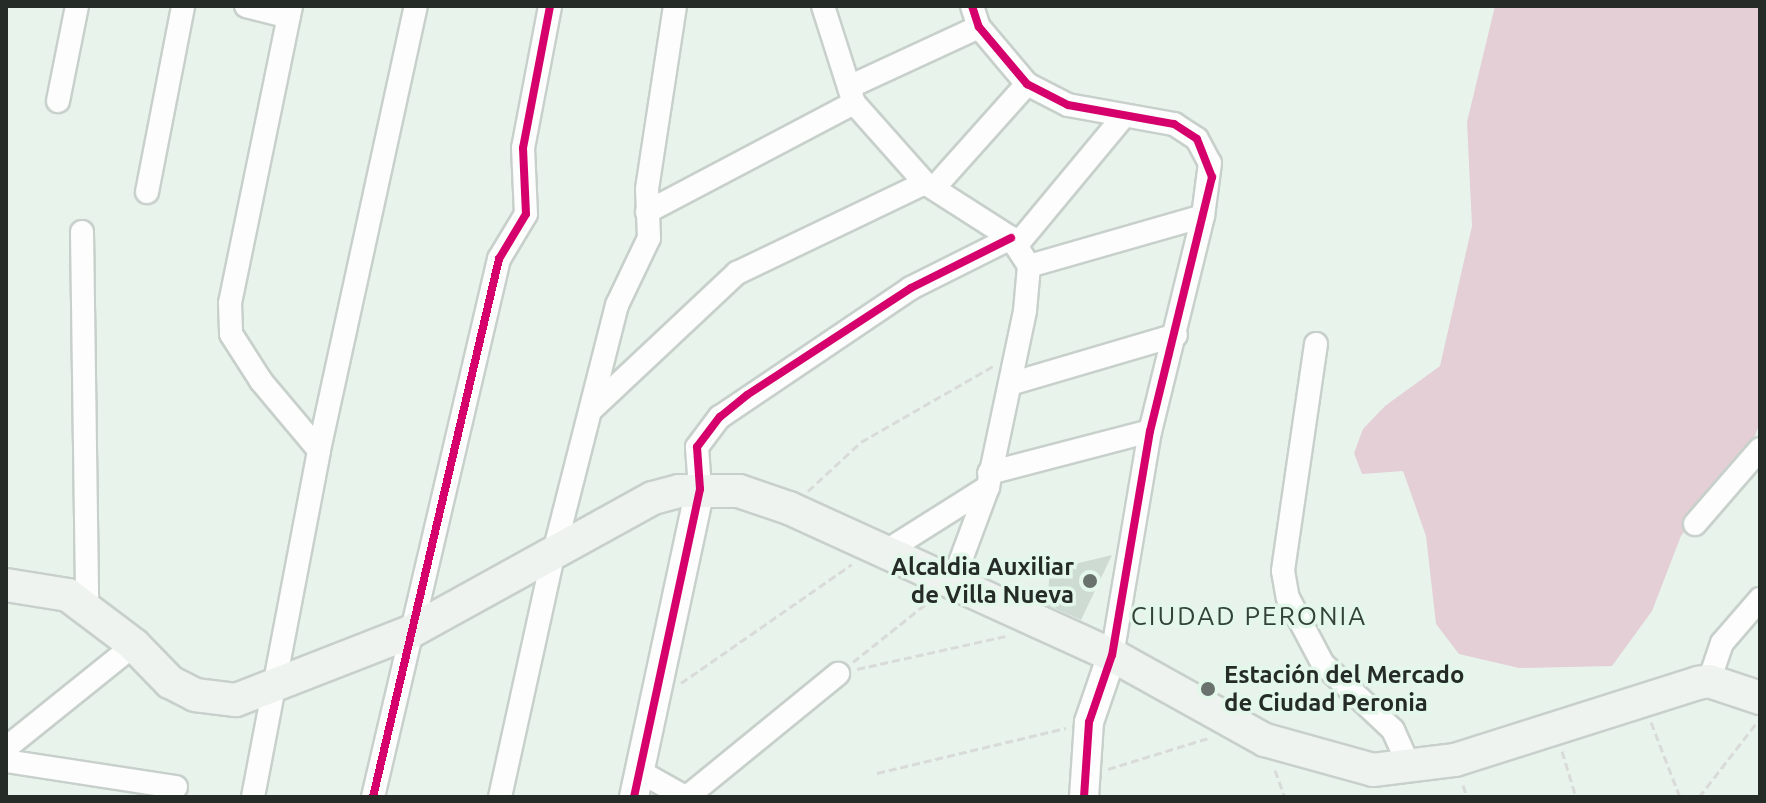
<!DOCTYPE html>
<meta charset="utf-8">
<style>
body{margin:0}
#map{position:relative;width:1766px;height:803px;overflow:hidden;background:#e8f3ec;font-family:Ubuntu,sans-serif}
div>[style]{position:absolute}
.forest>*{inset:0;background:#e4cfd7}
.building>*{inset:0;background:#cedbd3}
.path>*{height:3px;margin-top:-1.5px;transform-origin:0;background:repeating-linear-gradient(90deg,#d9dbd9 0 8px,transparent 0 12px)}
.roads{filter:drop-shadow(2px 0 #c8d0cb) drop-shadow(-2px 0 #c8d0cb) drop-shadow(0 2px #c8d0cb) drop-shadow(0 -2px #c8d0cb)}
.minor>*{height:22px;margin:-11px;padding:0 11px;transform-origin:11px;border-radius:11px;background:#fcfdfc}
.tertiary>*{height:28px;margin:-14px;padding:0 14px;transform-origin:14px;border-radius:14px;background:#fcfdfc}
.secondary>*{height:32px;margin:-16px;padding:0 16px;transform-origin:16px;border-radius:16px;background:#eef3f0}
.cycleway>*{height:8px;margin:-4px;padding:0 4px;transform-origin:4px;border-radius:4px;background:#d6006c}
.dots>*{width:22px;height:22px;translate:-50% -50%;box-sizing:border-box;border:4px solid #e4f7eb;border-radius:50%}
span{translate:-50% -50%;white-space:nowrap;text-align:center;line-height:1.15;-webkit-text-stroke:7px #e4f7eb;paint-order:stroke}
.poi-label{font-size:24px;color:#252c28;font-weight:700}
.right{translate:-100% -50%;text-align:right}
.left{translate:0 -50%;text-align:left}
.neighbourhood-label{font-size:26px;color:#334238;letter-spacing:2px}
.frame{position:absolute;inset:0;border:8px solid #252c28;pointer-events:none}
</style>
<div id="map">
<div class="forest">
<i style="clip-path:polygon(1495px 6px,1760px 6px,1760px 422px,1753px 441px,1681px 536px,1652px 611px,1612px 666px,1519px 668px,1459px 654px,1436px 624px,1426px 536px,1403px 471px,1362px 474px,1354px 453px,1363px 429px,1385px 406px,1440px 366px,1472px 226px,1467px 122px)"></i>
</div>
<div class="building">
<i style="clip-path:polygon(1112px 555px,1081px 620px,1047px 605px,1050px 570px)"></i>
</div>
<div class="path">
<i style="left:808px;top:491px;width:72px;rotate:-42.8deg"></i>
<i style="left:861px;top:442px;width:152px;rotate:-29.9deg"></i>
<i style="left:853px;top:662px;width:101px;rotate:-38.6deg"></i>
<i style="left:857px;top:669px;width:153px;rotate:-12.5deg"></i>
<i style="left:681px;top:683px;width:208px;rotate:-34.8deg"></i>
<i style="left:1651px;top:722px;width:80px;rotate:68.9deg"></i>
<i style="left:1562px;top:751px;width:48px;rotate:73.1deg"></i>
<i style="left:1108px;top:769px;width:105px;rotate:-17.2deg"></i>
<i style="left:1275px;top:770px;width:29px;rotate:70deg"></i>
<i style="left:877px;top:773px;width:194px;rotate:-13.4deg"></i>
<i style="left:1463px;top:785px;width:13px;rotate:72deg"></i>
<i style="left:1699px;top:797px;width:96px;rotate:-52.2deg"></i>
</div>
<div class="roads">
<div class="minor">
<i style="left:246px;top:6px;width:44px;rotate:14.3deg"></i>
<i style="left:291px;top:6px;width:303px;rotate:101.6deg"></i>
<i style="left:230px;top:303px;width:31px;rotate:88deg"></i>
<i style="left:231px;top:334px;width:56px;rotate:57.4deg"></i>
<i style="left:261px;top:381px;width:90px;rotate:50deg"></i>
<i style="left:823px;top:6px;width:102px;rotate:72.3deg"></i>
<i style="left:854px;top:103px;width:107px;rotate:48.4deg"></i>
<i style="left:925px;top:183px;width:102px;rotate:32.6deg"></i>
<i style="left:1011px;top:238px;width:33px;rotate:57deg"></i>
<i style="left:1029px;top:266px;width:45px;rotate:95.1deg"></i>
<i style="left:1025px;top:311px;width:180px;rotate:101.9deg"></i>
<i style="left:988px;top:487px;width:103px;rotate:110.4deg"></i>
<i style="left:972px;top:6px;width:22px;rotate:72deg"></i>
<i style="left:979px;top:27px;width:75px;rotate:49.9deg"></i>
<i style="left:1027px;top:84px;width:46px;rotate:27.1deg"></i>
<i style="left:1068px;top:105px;width:108px;rotate:10.2deg"></i>
<i style="left:1174px;top:124px;width:27px;rotate:33deg"></i>
<i style="left:1197px;top:139px;width:27px;rotate:62deg"></i>
<i style="left:1210px;top:163px;width:53px;rotate:97.5deg"></i>
<i style="left:1203px;top:216px;width:221px;rotate:103.8deg"></i>
<i style="left:1150px;top:431px;width:227px;rotate:99.6deg"></i>
<i style="left:849px;top:87px;width:143px;rotate:-24.8deg"></i>
<i style="left:58px;top:101px;width:97px;rotate:-78.7deg"></i>
<i style="left:934px;top:188px;width:140px;rotate:-48.2deg"></i>
<i style="left:147px;top:192px;width:189px;rotate:-79deg"></i>
<i style="left:647px;top:212px;width:234px;rotate:-27.8deg"></i>
<i style="left:82px;top:232px;width:374px;rotate:89.2deg"></i>
<i style="left:1016px;top:246px;width:168px;rotate:-50.3deg"></i>
<i style="left:1029px;top:266px;width:181px;rotate:-16deg"></i>
<i style="left:1316px;top:344px;width:229px;rotate:98.3deg"></i>
<i style="left:1283px;top:571px;width:27px;rotate:80deg"></i>
<i style="left:1288px;top:598px;width:75px;rotate:62.1deg"></i>
<i style="left:1323px;top:664px;width:96px;rotate:43.3deg"></i>
<i style="left:1393px;top:730px;width:42px;rotate:65.9deg"></i>
<i style="left:1010px;top:384px;width:173px;rotate:-16.4deg"></i>
<i style="left:592px;top:409px;width:199px;rotate:-43.2deg"></i>
<i style="left:737px;top:273px;width:208px;rotate:-25.6deg"></i>
<i style="left:989px;top:473px;width:166px;rotate:-14.6deg"></i>
<i style="left:700px;top:489px;width:42px;rotate:-94.1deg"></i>
<i style="left:697px;top:447px;width:38px;rotate:-53deg"></i>
<i style="left:720px;top:417px;width:230px;rotate:-34deg"></i>
<i style="left:911px;top:288px;width:112px;rotate:-26.6deg"></i>
<i style="left:1695px;top:524px;width:99px;rotate:-49.1deg"></i>
<i style="left:885px;top:552px;width:122px;rotate:-32.3deg"></i>
<i style="left:1709px;top:681px;width:40px;rotate:-71.1deg"></i>
<i style="left:1722px;top:643px;width:58px;rotate:-49.2deg"></i>
<i style="left:6px;top:748px;width:164px;rotate:-38.8deg"></i>
<i style="left:6px;top:761px;width:172px;rotate:8.7deg"></i>
<i style="left:639px;top:771px;width:53px;rotate:29.5deg"></i>
<i style="left:253px;top:797px;width:353px;rotate:-79.2deg"></i>
<i style="left:319px;top:450px;width:454px;rotate:-77.7deg"></i>
<i style="left:373px;top:797px;width:553px;rotate:-76.82deg"></i>
<i style="left:499px;top:259px;width:52px;rotate:-59deg"></i>
<i style="left:526px;top:214px;width:66px;rotate:-92.6deg"></i>
<i style="left:523px;top:148px;width:145px;rotate:-79.2deg"></i>
<i style="left:500px;top:797px;width:247px;rotate:-77.6deg"></i>
<i style="left:553px;top:556px;width:259px;rotate:-75.7deg"></i>
<i style="left:617px;top:305px;width:74px;rotate:-64.5deg"></i>
<i style="left:649px;top:238px;width:49px;rotate:-92.3deg"></i>
<i style="left:647px;top:189px;width:185px;rotate:-81.3deg"></i>
<i style="left:687px;top:797px;width:195px;rotate:-39.2deg"></i>
</div>
<div class="tertiary">
<i style="left:634px;top:797px;width:315px;rotate:-77.9deg"></i>
<i style="left:1084px;top:797px;width:75px;rotate:-86.2deg"></i>
<i style="left:1089px;top:722px;width:71px;rotate:-71.1deg"></i>
</div>
<div class="secondary">
<i style="left:6px;top:585px;width:63px;rotate:9.2deg"></i>
<i style="left:68px;top:595px;width:83px;rotate:37.1deg"></i>
<i style="left:134px;top:645px;width:52px;rotate:45.8deg"></i>
<i style="left:170px;top:682px;width:28px;rotate:27deg"></i>
<i style="left:195px;top:695px;width:41px;rotate:7deg"></i>
<i style="left:236px;top:700px;width:187px;rotate:-21.3deg"></i>
<i style="left:410px;top:632px;width:277px;rotate:-28.9deg"></i>
<i style="left:653px;top:498px;width:27px;rotate:-15deg"></i>
<i style="left:679px;top:491px;width:60px"></i>
<i style="left:739px;top:491px;width:53px;rotate:18.8deg"></i>
<i style="left:789px;top:508px;width:355px;rotate:24.5deg"></i>
<i style="left:1112px;top:655px;width:175px;rotate:29.1deg"></i>
<i style="left:1265px;top:740px;width:112px;rotate:15.5deg"></i>
<i style="left:1373px;top:770px;width:83px;rotate:-7deg"></i>
<i style="left:1455px;top:760px;width:255px;rotate:-17.6deg"></i>
<i style="left:1698px;top:683px;width:11px;rotate:-10deg"></i>
<i style="left:1709px;top:681px;width:54px;rotate:18.4deg"></i>
</div>
</div>
<div class="cycleway">
<i style="left:972px;top:6px;width:22px;rotate:72deg"></i>
<i style="left:979px;top:27px;width:75px;rotate:49.9deg"></i>
<i style="left:1027px;top:84px;width:46px;rotate:27.1deg"></i>
<i style="left:1068px;top:105px;width:108px;rotate:10.2deg"></i>
<i style="left:1174px;top:124px;width:27px;rotate:33deg"></i>
<i style="left:1197px;top:139px;width:41px;rotate:68.5deg"></i>
<i style="left:1212px;top:177px;width:261px;rotate:103.7deg"></i>
<i style="left:1150px;top:431px;width:227px;rotate:99.6deg"></i>
<i style="left:1112px;top:655px;width:71px;rotate:108.9deg"></i>
<i style="left:1089px;top:722px;width:75px;rotate:93.8deg"></i>
<i style="left:373px;top:797px;width:553px;rotate:-76.82deg"></i>
<i style="left:499px;top:259px;width:52px;rotate:-59deg"></i>
<i style="left:526px;top:214px;width:66px;rotate:-92.6deg"></i>
<i style="left:523px;top:148px;width:145px;rotate:-79.2deg"></i>
<i style="left:634px;top:797px;width:315px;rotate:-77.9deg"></i>
<i style="left:700px;top:489px;width:42px;rotate:-94.1deg"></i>
<i style="left:697px;top:447px;width:38px;rotate:-53deg"></i>
<i style="left:720px;top:417px;width:35px;rotate:-39deg"></i>
<i style="left:747px;top:395px;width:196px;rotate:-33.1deg"></i>
<i style="left:911px;top:288px;width:112px;rotate:-26.6deg"></i>
</div>
<div class="dots">
<i style="left:1090px;top:581px;background:#69726d"></i>
<i style="left:1208px;top:689px;background:#69726d"></i>
</div>
<div class="poi-label">
<span class="right" style="left:1074px;top:581px">Alcaldia Auxiliar<br>de Villa Nueva</span>
<span class="left" style="left:1224px;top:689px">Estación del Mercado<br>de Ciudad Peronia</span>
</div>
<div class="neighbourhood-label">
<span style="left:1249px;top:616px">CIUDAD PERONIA</span>
</div>
<div class="frame"></div>
</div>
